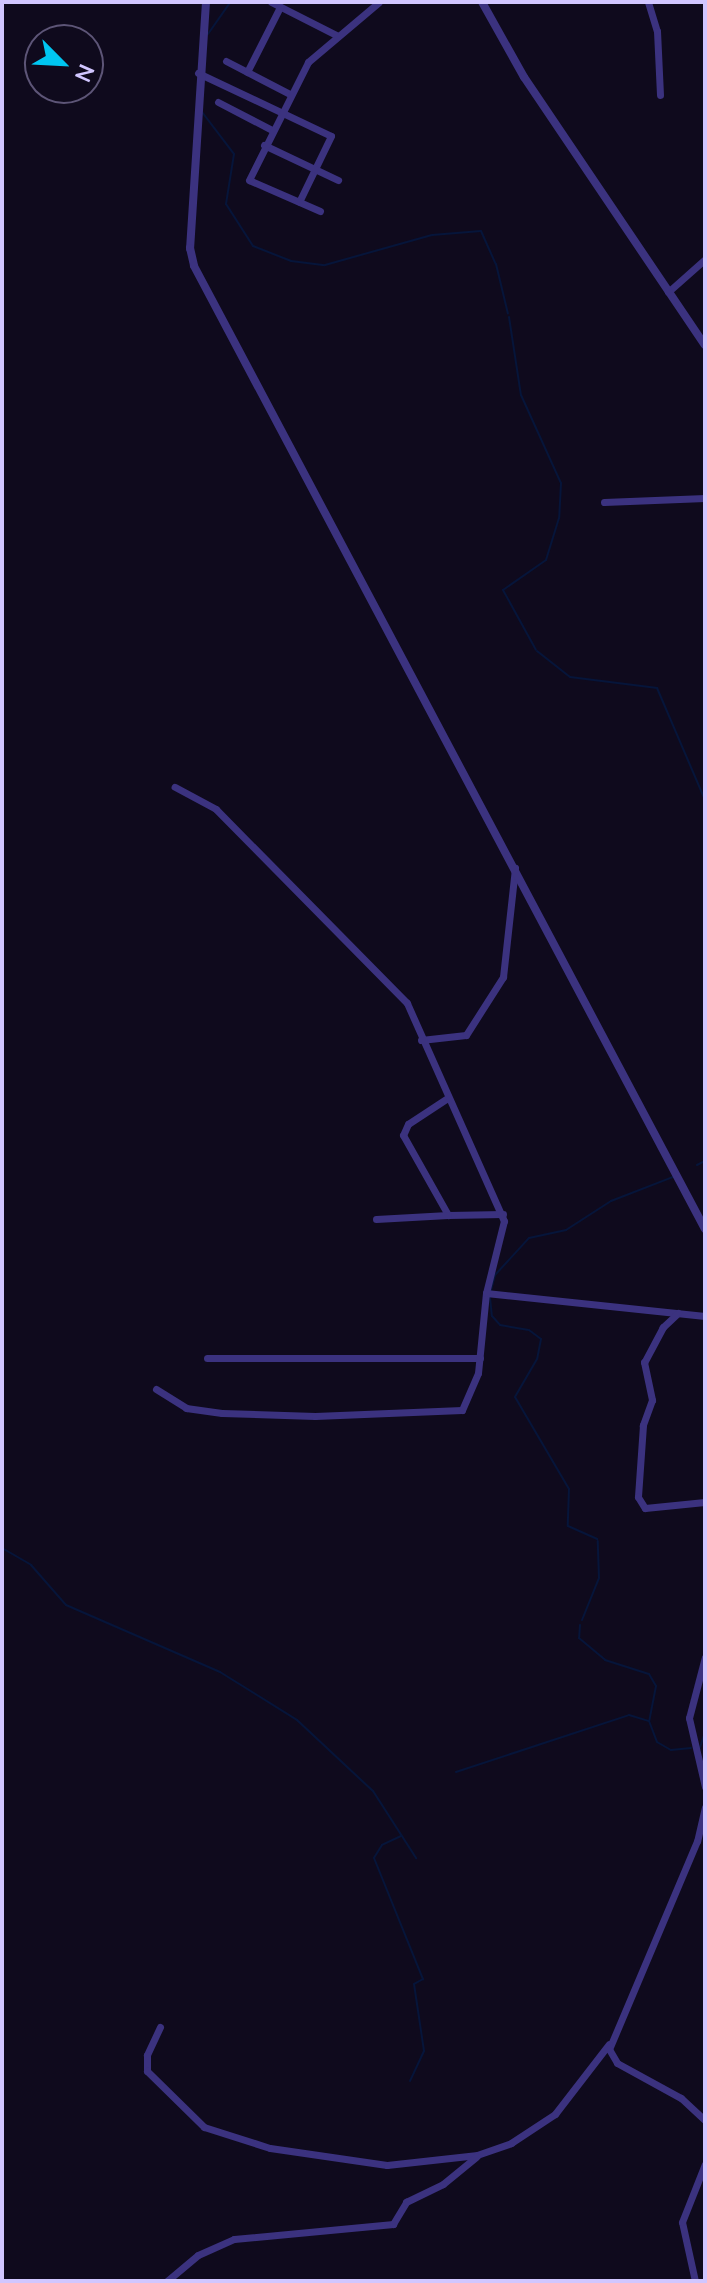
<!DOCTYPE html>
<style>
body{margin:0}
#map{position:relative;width:707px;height:2283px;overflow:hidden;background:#0f0a1d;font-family:"Nunito Sans",sans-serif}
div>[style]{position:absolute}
.stream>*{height:2px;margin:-1px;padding:0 1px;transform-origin:1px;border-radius:1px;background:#06153a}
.minor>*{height:7px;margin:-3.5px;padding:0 3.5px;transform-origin:3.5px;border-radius:3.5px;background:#3b327f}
.tertiary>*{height:8px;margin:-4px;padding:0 4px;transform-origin:4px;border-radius:4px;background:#3b327f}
span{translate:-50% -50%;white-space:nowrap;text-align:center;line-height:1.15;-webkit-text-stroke:6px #0f0a1d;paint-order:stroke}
.frame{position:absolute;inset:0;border:4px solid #d1c6ff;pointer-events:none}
.north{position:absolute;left:24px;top:24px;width:80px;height:80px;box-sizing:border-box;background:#0f0a1d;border:2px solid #5d5577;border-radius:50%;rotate:114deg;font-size:22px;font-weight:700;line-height:32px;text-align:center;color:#d1c6ff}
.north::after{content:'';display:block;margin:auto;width:28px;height:36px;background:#00c6f1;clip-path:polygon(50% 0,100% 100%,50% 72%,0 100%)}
</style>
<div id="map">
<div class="stream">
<i style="left:208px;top:34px;width:39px;rotate:-55deg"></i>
<i style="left:202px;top:112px;width:53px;rotate:52.7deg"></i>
<i style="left:234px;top:154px;width:51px;rotate:99.1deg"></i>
<i style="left:226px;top:204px;width:50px;rotate:57.3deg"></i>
<i style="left:253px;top:246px;width:41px;rotate:21.5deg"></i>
<i style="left:291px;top:261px;width:34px;rotate:7deg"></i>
<i style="left:325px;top:265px;width:111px;rotate:-15.7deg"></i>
<i style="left:432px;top:235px;width:49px;rotate:-4.7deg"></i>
<i style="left:481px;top:231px;width:36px;rotate:66deg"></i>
<i style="left:496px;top:264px;width:51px;rotate:76.5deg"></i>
<i style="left:509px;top:317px;width:79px;rotate:81.3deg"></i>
<i style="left:521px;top:395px;width:97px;rotate:65.6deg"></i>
<i style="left:561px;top:483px;width:35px;rotate:93deg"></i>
<i style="left:559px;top:518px;width:44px;rotate:107.2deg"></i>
<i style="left:546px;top:560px;width:52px;rotate:145.1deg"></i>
<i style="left:503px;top:590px;width:68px;rotate:61.2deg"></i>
<i style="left:537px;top:651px;width:42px;rotate:38.2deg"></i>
<i style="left:570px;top:677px;width:88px;rotate:7.2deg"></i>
<i style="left:657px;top:688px;width:122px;rotate:66.8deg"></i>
<i style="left:697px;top:1165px;width:9px;rotate:-27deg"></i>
<i style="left:491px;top:1290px;width:16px;rotate:-75deg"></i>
<i style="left:495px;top:1275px;width:50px;rotate:-47.4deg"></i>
<i style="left:529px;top:1238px;width:38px;rotate:-12deg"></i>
<i style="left:566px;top:1230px;width:54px;rotate:-32.8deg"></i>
<i style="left:611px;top:1201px;width:66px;rotate:-21.2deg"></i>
<i style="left:490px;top:1298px;width:18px;rotate:84deg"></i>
<i style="left:492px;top:1316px;width:12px;rotate:48deg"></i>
<i style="left:500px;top:1325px;width:29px;rotate:10deg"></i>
<i style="left:529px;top:1330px;width:15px;rotate:37deg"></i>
<i style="left:541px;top:1339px;width:20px;rotate:101deg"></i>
<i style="left:537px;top:1359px;width:44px;rotate:120.1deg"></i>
<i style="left:515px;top:1397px;width:107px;rotate:59.6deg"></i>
<i style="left:569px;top:1489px;width:37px;rotate:92deg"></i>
<i style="left:568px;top:1526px;width:32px;rotate:24deg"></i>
<i style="left:2px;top:1548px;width:34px;rotate:30deg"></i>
<i style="left:31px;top:1565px;width:53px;rotate:48.8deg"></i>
<i style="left:66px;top:1605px;width:168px;rotate:23.5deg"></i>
<i style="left:220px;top:1672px;width:91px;rotate:31.9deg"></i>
<i style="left:297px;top:1720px;width:104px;rotate:43.1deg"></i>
<i style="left:373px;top:1791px;width:80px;rotate:57.3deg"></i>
<i style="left:582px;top:1620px;width:45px;rotate:-68deg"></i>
<i style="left:599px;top:1578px;width:37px;rotate:-92deg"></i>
<i style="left:580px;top:1625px;width:13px;rotate:94deg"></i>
<i style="left:579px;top:1638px;width:34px;rotate:40deg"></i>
<i style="left:605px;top:1660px;width:46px;rotate:17.7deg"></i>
<i style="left:649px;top:1674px;width:14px;rotate:60deg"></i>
<i style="left:656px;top:1686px;width:36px;rotate:101deg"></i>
<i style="left:649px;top:1721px;width:22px;rotate:69deg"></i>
<i style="left:657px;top:1742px;width:16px;rotate:30deg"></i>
<i style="left:671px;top:1750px;width:20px;rotate:-6deg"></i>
<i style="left:699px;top:1750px;width:18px;rotate:-71deg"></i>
<i style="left:456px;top:1772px;width:182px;rotate:-18.2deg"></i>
<i style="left:629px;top:1715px;width:21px;rotate:17deg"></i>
<i style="left:401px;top:1836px;width:21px;rotate:155deg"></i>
<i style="left:382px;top:1845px;width:15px;rotate:122deg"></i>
<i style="left:374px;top:1858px;width:131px;rotate:68deg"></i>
<i style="left:423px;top:1979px;width:10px;rotate:151deg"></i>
<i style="left:414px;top:1984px;width:68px;rotate:81.5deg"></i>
<i style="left:424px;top:2051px;width:33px;rotate:115deg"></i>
</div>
<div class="minor">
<i style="left:271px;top:2px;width:75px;rotate:26.9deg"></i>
<i style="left:648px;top:2px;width:30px;rotate:73deg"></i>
<i style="left:657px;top:31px;width:64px;rotate:87.3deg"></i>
<i style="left:226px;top:61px;width:72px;rotate:27.3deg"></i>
<i style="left:247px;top:72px;width:73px;rotate:-63.1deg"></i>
<i style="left:198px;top:73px;width:147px;rotate:25.3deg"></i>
<i style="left:331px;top:136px;width:73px;rotate:115.9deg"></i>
<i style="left:218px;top:102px;width:61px;rotate:27.4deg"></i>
<i style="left:264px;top:145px;width:82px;rotate:25.3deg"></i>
<i style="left:320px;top:211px;width:77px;rotate:-156.4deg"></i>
<i style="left:249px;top:180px;width:132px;rotate:-63.4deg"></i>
<i style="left:308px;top:62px;width:93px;rotate:-40.2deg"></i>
<i style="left:668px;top:292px;width:50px;rotate:-41.7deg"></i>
<i style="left:604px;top:502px;width:101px;rotate:-2.3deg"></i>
<i style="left:421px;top:1040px;width:45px;rotate:-6.3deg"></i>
<i style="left:466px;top:1035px;width:69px;rotate:-57.5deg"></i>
<i style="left:503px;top:977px;width:110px;rotate:-83.7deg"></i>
<i style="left:446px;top:1099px;width:45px;rotate:146.7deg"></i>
<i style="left:408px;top:1124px;width:12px;rotate:114deg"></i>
<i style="left:403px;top:1135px;width:92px;rotate:60.6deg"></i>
<i style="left:448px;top:1215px;width:55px;rotate:-1deg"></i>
<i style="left:376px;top:1219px;width:72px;rotate:-3.2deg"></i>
<i style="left:486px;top:1293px;width:220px;rotate:6deg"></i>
<i style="left:678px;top:1313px;width:21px;rotate:137deg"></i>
<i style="left:663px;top:1327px;width:40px;rotate:118deg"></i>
<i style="left:644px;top:1362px;width:39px;rotate:78deg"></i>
<i style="left:652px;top:1400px;width:27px;rotate:110deg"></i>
<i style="left:643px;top:1425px;width:72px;rotate:94deg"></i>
<i style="left:638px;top:1497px;width:13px;rotate:58deg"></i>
<i style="left:645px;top:1508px;width:60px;rotate:-5.7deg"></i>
<i style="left:207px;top:1358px;width:273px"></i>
<i style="left:156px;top:1389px;width:36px;rotate:32deg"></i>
<i style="left:186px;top:1408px;width:36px;rotate:8deg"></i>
<i style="left:222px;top:1413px;width:93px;rotate:1.8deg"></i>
<i style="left:315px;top:1416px;width:147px;rotate:-2.3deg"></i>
<i style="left:462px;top:1410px;width:40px;rotate:-66.6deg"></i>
<i style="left:478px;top:1373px;width:80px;rotate:-84.3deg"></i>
<i style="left:486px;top:1293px;width:74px;rotate:-76deg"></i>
<i style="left:504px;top:1221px;width:239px;rotate:-114deg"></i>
<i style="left:407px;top:1003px;width:272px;rotate:-134.6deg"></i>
<i style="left:216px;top:809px;width:47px;rotate:-151.8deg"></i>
<i style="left:705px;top:1657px;width:63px;rotate:104.7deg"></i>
<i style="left:689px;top:1718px;width:71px;rotate:76.9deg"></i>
<i style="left:705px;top:1807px;width:35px;rotate:103deg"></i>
<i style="left:697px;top:1841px;width:226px;rotate:112.9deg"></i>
<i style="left:609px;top:2049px;width:16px;rotate:60deg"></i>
<i style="left:617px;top:2063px;width:73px;rotate:28.7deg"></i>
<i style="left:681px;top:2098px;width:33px;rotate:43deg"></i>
<i style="left:160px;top:2027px;width:31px;rotate:115deg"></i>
<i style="left:147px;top:2055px;width:16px;rotate:90deg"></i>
<i style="left:147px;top:2071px;width:80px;rotate:44.5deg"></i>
<i style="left:204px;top:2127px;width:69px;rotate:17.7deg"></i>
<i style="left:270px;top:2148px;width:118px;rotate:8.3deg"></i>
<i style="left:387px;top:2165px;width:91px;rotate:-6.3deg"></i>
<i style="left:477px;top:2155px;width:36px;rotate:-19deg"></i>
<i style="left:511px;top:2143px;width:53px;rotate:-33.4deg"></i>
<i style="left:555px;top:2114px;width:88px;rotate:-52.4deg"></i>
<i style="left:167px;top:2281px;width:40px;rotate:-40deg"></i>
<i style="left:198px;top:2255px;width:39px;rotate:-24deg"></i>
<i style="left:234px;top:2239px;width:160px;rotate:-5.4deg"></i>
<i style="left:393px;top:2224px;width:26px;rotate:-59deg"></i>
<i style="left:406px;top:2202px;width:41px;rotate:-25.9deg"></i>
<i style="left:443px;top:2184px;width:43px;rotate:-39.3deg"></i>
<i style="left:695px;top:2281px;width:60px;rotate:-102.4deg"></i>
<i style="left:682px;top:2222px;width:62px;rotate:-68.4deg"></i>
</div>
<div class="tertiary">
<i style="left:206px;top:2px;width:247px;rotate:93.7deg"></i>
<i style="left:190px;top:248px;width:18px;rotate:77deg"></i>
<i style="left:194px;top:266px;width:1090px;rotate:62.05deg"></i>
<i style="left:482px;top:2px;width:86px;rotate:60.8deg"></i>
<i style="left:524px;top:77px;width:323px;rotate:56deg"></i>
</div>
<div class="frame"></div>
<div class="north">N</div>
</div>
